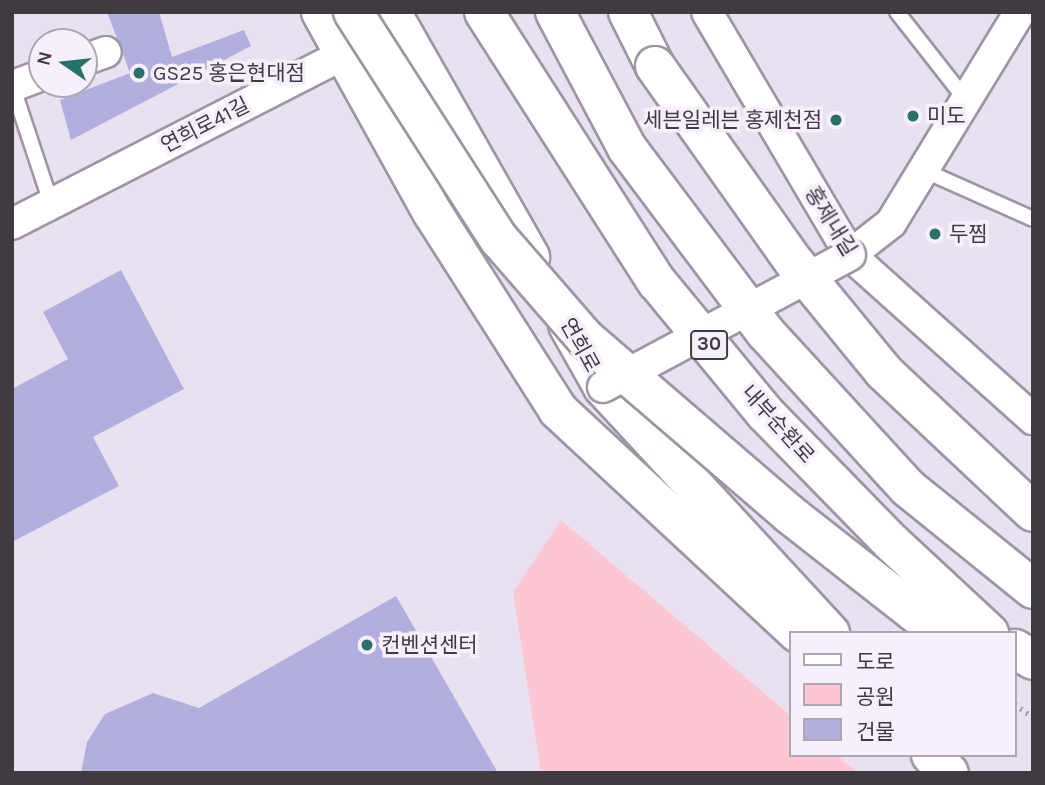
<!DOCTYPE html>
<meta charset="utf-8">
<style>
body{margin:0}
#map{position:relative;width:1045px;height:785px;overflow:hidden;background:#eae1f0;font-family:Karla,"Noto Sans KR",sans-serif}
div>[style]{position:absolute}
.green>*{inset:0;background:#fcc7d3}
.pier>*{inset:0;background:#eae1f0}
.building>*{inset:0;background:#b2afde}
.path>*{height:4.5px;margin-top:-2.25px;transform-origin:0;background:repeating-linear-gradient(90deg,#a099a4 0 2px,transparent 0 7px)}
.roads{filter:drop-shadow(2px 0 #9d95a3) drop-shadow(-2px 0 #9d95a3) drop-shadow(0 2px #9d95a3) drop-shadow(0 -2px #9d95a3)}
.lane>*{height:14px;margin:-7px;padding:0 7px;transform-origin:7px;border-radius:7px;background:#fff}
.street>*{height:30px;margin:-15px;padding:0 15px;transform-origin:15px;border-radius:15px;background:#fff}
.secondary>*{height:38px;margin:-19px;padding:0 19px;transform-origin:19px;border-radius:19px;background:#fff}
.highway>*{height:38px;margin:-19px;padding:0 19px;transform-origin:19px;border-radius:19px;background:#fff}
.bridges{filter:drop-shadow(2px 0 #9d95a3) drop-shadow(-2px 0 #9d95a3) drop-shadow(0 2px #9d95a3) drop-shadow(0 -2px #9d95a3)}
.street-bridge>*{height:30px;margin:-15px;padding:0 15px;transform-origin:15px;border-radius:15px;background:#fff}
.highway-bridge>*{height:38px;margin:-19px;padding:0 19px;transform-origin:19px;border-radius:19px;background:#fff}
.dots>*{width:19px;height:19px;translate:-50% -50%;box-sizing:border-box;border:4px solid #f8effd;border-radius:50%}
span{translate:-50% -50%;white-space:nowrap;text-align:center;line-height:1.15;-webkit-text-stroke:7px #f8effd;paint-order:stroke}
.shield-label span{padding:2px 5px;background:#f8effd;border:2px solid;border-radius:5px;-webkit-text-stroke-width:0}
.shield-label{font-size:19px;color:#3f3b41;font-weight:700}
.poi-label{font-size:21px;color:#3f3b41}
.left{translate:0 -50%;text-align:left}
.right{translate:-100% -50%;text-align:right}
.street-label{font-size:21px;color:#3f3b41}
.frame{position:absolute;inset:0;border:14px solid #3f3b41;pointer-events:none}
.legend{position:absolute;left:789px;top:631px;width:228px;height:126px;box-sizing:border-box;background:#f8effd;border:2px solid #aea7b2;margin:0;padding:9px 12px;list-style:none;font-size:21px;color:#3f3b41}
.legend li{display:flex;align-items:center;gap:14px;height:35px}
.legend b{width:35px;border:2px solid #aea7b2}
.north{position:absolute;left:28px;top:28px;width:70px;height:70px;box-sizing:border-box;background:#f8effd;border:2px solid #aea7b2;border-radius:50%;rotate:284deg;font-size:19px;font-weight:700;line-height:28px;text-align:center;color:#3f3b41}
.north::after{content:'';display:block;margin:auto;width:24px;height:32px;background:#28716b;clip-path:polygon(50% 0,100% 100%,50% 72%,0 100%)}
</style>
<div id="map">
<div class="green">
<i style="clip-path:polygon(561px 520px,791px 716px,791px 755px,837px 755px,858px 773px,541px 773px,513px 592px)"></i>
</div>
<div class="pier">
<i style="clip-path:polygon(497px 12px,546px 12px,767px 309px,948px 497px,1033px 561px,1033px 676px,1015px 633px,962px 633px,931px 599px,857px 537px,700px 349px)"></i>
</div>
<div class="building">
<i style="clip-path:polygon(107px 12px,159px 12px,172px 57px,244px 30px,251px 46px,71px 140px,60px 100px,130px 73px)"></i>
<i style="clip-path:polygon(121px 270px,184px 389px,93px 437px,119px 486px,12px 542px,12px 389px,68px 359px,43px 312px)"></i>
<i style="clip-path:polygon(396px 596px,498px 773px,81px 773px,87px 742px,105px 714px,153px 693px,199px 708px)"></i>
</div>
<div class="path">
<i style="left:1015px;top:704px;width:22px;rotate:36deg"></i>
</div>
<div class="roads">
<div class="lane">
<i style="left:897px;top:12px;width:112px;rotate:51.9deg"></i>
<i style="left:12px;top:85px;width:124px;rotate:71.7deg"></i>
<i style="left:923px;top:170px;width:120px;rotate:24deg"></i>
</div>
<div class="street">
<i style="left:707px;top:12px;width:282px;rotate:59.5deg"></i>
<i style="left:850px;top:255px;width:246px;rotate:41.9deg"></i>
<i style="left:84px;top:60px;width:23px;rotate:-20deg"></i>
<i style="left:13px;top:86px;width:31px;rotate:-21deg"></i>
<i style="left:12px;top:224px;width:395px;rotate:-27.1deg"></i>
<i style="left:850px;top:255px;width:52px;rotate:-38deg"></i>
<i style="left:891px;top:223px;width:247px;rotate:-58.6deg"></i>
</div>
<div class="secondary">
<i style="left:321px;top:12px;width:229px;rotate:61deg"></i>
<i style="left:432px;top:212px;width:235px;rotate:57.5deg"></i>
<i style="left:558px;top:410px;width:328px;rotate:42.9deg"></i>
<i style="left:391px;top:12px;width:282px;rotate:60.4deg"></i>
<i style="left:568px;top:325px;width:71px;rotate:60.6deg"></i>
<i style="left:603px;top:387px;width:335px;rotate:47.3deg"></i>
<i style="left:931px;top:755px;width:25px;rotate:45deg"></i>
</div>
<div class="highway">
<i style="left:628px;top:12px;width:60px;rotate:63.4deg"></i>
<i style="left:1015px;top:649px;width:21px;rotate:31deg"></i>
</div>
</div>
<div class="bridges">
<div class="street-bridge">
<i style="left:603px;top:387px;width:280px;rotate:-28.1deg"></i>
</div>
<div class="highway-bridge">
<i style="left:353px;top:12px;width:270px;rotate:57.3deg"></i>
<i style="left:499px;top:239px;width:133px;rotate:49deg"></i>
<i style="left:586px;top:339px;width:267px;rotate:40.7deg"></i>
<i style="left:788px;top:513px;width:194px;rotate:38.1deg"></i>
<i style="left:484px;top:12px;width:321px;rotate:57.4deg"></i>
<i style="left:657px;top:282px;width:170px;rotate:50.5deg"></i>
<i style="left:765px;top:413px;width:180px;rotate:45.7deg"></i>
<i style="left:891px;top:542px;width:134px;rotate:42.9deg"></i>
<i style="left:555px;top:12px;width:154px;rotate:62.1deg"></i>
<i style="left:627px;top:148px;width:231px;rotate:53.1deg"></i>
<i style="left:766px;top:333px;width:210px;rotate:47.5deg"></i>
<i style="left:908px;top:488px;width:161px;rotate:38.9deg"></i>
<i style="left:655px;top:66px;width:240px;rotate:54.7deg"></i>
<i style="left:794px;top:262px;width:142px;rotate:50.7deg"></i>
<i style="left:884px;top:372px;width:204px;rotate:43.2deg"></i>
</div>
</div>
<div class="dots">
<i style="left:139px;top:73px;background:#28716b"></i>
<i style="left:913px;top:116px;background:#28716b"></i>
<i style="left:836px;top:120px;background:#28716b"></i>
<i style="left:935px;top:234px;background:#28716b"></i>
<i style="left:367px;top:645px;background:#28716b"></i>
</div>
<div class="shield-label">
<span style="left:709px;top:345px">30</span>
</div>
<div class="poi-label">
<span class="left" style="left:153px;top:73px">GS25 홍은현대점</span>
<span class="left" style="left:927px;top:116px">미도</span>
<span class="right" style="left:822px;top:120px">세븐일레븐 홍제천점</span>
<span class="left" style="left:949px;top:234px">두찜</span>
<span class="left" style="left:381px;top:645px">컨벤션센터</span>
</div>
<div class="street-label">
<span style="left:205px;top:125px;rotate:-27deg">연희로41길</span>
<span style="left:831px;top:221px;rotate:58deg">홍제내길</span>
<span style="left:580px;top:345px;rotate:61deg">연희로</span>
<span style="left:778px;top:424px;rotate:48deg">내부순환로</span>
</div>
<div class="frame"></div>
<ul class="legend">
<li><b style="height:9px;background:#fff"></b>도로</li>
<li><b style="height:19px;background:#fcc7d3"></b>공원</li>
<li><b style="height:19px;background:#b2afde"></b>건물</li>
</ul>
<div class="north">N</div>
</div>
